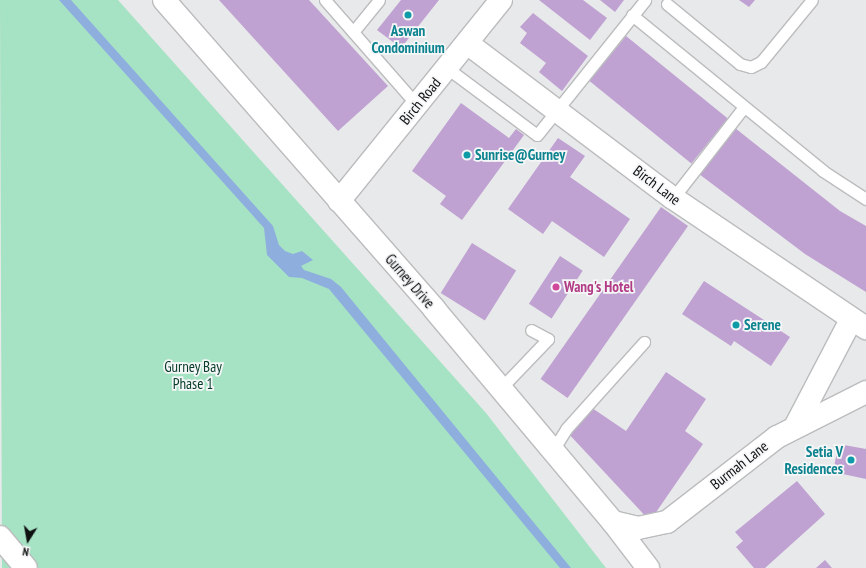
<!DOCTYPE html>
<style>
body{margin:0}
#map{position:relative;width:866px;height:568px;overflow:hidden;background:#e8e9ea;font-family:"PT Sans Narrow",sans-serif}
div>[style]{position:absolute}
.green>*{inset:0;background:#a6e2c4}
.water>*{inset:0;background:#8eafde}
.building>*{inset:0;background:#bfa1d2;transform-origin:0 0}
.roads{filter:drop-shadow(1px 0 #bbbcbd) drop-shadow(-1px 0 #bbbcbd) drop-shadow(0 1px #bbbcbd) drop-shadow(0 -1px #bbbcbd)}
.lane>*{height:11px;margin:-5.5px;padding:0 5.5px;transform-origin:5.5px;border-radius:5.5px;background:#fff}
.street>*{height:22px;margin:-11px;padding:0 11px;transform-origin:11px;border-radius:11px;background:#fff}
.secondary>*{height:22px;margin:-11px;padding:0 11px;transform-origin:11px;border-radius:11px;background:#fff}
.dots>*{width:11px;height:11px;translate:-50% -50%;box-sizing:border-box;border:2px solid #f5f6f7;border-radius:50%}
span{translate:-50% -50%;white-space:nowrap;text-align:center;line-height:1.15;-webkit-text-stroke:3.5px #f5f6f7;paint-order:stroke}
.culture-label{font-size:15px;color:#0d838f;font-weight:700}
.left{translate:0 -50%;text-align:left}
.right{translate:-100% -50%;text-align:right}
.street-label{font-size:15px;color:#0f1010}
.hotel-label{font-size:15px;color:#b23c85;font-weight:700}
.park-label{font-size:15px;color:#053b27}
.north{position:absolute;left:8px;top:520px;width:40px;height:40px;-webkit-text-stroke:3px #f5f6f7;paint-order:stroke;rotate:191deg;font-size:11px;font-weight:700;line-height:16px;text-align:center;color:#0f1010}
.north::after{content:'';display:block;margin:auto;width:14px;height:18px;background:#0f1010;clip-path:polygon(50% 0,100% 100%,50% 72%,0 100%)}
</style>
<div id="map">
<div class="green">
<i style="clip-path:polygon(0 0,118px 0,486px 413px,606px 568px,2px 568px)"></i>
</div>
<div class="water">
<i style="clip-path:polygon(59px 0,71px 0,273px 226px,279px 245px,285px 251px,293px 254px,302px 251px,313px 260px,301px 266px,304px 270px,331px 279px,341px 287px,571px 568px,560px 568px,329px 289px,302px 278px,289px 277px,267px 255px,264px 228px)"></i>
</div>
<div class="building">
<i style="clip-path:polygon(219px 0,309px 0,388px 86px,338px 131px)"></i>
<i style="clip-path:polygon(401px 0,439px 0,401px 48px,377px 30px)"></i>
<i style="clip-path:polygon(539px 0,583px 0,607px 18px,590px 40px)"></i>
<i style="clip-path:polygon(600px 0,624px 0,615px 12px)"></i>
<i style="clip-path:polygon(739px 0,755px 0,749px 7px)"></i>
<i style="clip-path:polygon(533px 13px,588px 56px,562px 91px,539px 72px,546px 63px,520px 43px,527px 33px,520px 27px)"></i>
<i style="left:626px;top:36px;width:131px;height:58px;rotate:39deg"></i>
<i style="clip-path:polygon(461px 103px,509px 138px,516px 129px,524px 135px,462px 220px,440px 204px,446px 196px,412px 171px)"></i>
<i style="clip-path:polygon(735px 128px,840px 211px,866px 226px,866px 292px,805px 254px,699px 174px)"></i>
<i style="clip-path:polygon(558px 138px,585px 156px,570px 177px,630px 219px,604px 257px,552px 221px,543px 234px,508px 209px)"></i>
<i style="left:661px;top:207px;width:33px;height:210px;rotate:35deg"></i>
<i style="left:472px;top:243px;width:52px;height:59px;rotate:32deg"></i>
<i style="left:560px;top:256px;width:27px;height:57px;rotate:33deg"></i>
<i style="clip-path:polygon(704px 281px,790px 337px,771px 366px,734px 341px,731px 346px,682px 314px)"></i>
<i style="clip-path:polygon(666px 372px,706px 399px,685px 431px,703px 444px,650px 521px,567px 432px,592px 408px,626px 431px)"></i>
<i style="clip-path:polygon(844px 445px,866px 449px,866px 479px,838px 473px,839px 468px,834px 467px,837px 452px,842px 453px)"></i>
<i style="clip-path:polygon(797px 481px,825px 514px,765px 568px,754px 568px,736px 547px,743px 541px,735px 532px)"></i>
<i style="clip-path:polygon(825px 560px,832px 568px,816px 568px)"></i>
</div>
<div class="roads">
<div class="lane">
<i style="left:325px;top:0;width:140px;rotate:48.8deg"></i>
<i style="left:667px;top:4px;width:94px;rotate:39.4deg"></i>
<i style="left:740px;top:64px;width:11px;rotate:15deg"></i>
<i style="left:751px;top:67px;width:11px;rotate:-27deg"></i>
<i style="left:761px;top:62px;width:80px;rotate:-50.6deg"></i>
<i style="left:632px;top:15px;width:247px;rotate:39.2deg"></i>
<i style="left:823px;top:171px;width:51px;rotate:33.1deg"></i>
<i style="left:353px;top:32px;width:41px;rotate:-50.9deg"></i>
<i style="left:447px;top:68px;width:112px;rotate:36.7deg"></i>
<i style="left:537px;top:135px;width:173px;rotate:-51.3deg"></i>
<i style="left:673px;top:198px;width:114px;rotate:-52.1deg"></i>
<i style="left:501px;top:388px;width:68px;rotate:-46.2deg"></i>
<i style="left:548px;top:339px;width:19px;rotate:-152deg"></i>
<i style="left:553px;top:450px;width:25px;rotate:-58deg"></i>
<i style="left:566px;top:429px;width:117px;rotate:-48.1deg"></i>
</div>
<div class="street">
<i style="left:467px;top:43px;width:258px;rotate:37deg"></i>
<i style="left:673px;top:198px;width:233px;rotate:34deg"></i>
<i style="left:339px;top:201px;width:258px;rotate:-51.1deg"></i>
<i style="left:796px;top:425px;width:119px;rotate:-62.4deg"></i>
<i style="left:613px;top:522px;width:26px;rotate:13deg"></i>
<i style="left:638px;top:528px;width:30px;rotate:-12deg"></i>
<i style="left:667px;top:522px;width:139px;rotate:-37.7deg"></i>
<i style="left:777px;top:437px;width:100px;rotate:-26.8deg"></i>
<i style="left:0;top:537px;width:40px;rotate:50deg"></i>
</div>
<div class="secondary">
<i style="left:164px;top:0;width:412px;rotate:48.8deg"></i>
<i style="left:435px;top:310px;width:277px;rotate:50deg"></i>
<i style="left:613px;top:522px;width:58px;rotate:52.7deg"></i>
</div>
</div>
<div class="dots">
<i style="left:408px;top:15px;background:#0f9aa8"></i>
<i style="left:467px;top:155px;background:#0f9aa8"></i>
<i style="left:556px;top:287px;background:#d1479c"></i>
<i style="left:736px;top:325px;background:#0f9aa8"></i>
<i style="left:851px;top:460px;background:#0f9aa8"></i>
</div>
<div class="culture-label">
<span style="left:408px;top:39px">Aswan<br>Condominium</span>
<span class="left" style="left:475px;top:155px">Sunrise@Gurney</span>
<span class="left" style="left:744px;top:325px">Serene</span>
<span class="right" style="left:843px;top:460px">Setia V<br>Residences</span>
</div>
<div class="street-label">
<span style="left:420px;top:101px;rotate:-51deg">Birch Road</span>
<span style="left:657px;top:185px;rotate:37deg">Birch Lane</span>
<span style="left:410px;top:281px;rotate:49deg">Gurney Drive</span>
<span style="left:739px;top:465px;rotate:-38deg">Burmah Lane</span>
</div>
<div class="hotel-label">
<span class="left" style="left:564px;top:287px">Wang's Hotel</span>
</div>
<div class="park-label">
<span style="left:193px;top:375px">Gurney Bay<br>Phase 1</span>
</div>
<div class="north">N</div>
</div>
